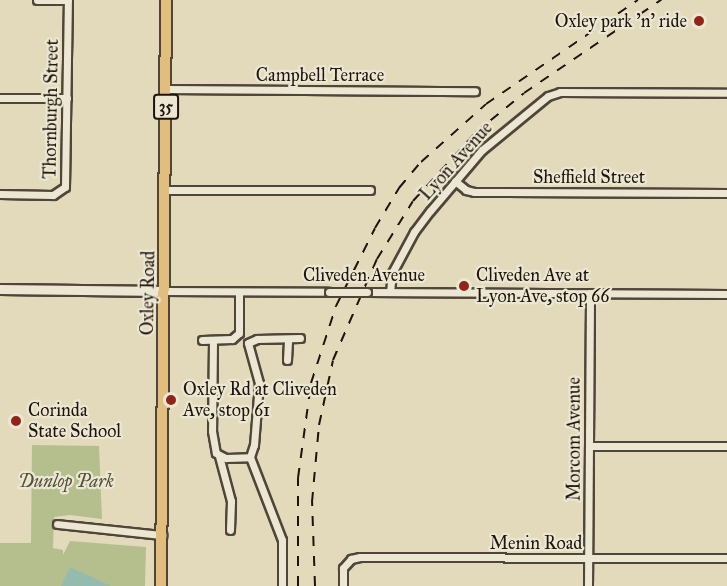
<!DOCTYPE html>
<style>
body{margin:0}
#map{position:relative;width:727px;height:586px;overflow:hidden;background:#e2dabb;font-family:"IM FELL Great Primer",serif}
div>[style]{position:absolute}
.green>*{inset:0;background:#b5bf8e}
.water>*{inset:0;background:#95bbaf}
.roads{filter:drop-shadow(2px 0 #504538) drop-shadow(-2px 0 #504538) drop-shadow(0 2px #504538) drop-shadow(0 -2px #504538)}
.street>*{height:7px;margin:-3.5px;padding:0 3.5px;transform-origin:3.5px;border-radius:3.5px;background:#ece7d3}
.secondary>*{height:9px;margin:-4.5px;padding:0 4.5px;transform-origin:4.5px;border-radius:4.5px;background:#ece7d3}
.primary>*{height:10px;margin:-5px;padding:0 5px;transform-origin:5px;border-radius:5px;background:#e1bd7e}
.rail>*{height:2px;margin-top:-1px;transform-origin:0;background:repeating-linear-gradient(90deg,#1f130c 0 10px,transparent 0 20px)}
.bridges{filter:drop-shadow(2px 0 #504538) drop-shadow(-2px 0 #504538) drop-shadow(0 2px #504538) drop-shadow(0 -2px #504538)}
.street-bridge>*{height:7px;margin:-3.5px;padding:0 3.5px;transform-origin:3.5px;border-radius:3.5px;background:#ece7d3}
.dots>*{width:16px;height:16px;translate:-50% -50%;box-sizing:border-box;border:3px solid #ece7d3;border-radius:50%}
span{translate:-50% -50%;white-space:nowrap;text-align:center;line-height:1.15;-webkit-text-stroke:4.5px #ece7d3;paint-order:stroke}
.shield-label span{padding:2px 4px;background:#ece7d3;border:2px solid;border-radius:4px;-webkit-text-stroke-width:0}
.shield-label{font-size:16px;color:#1f130c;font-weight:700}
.poi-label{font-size:18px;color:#1f130c}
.right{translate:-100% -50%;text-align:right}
.left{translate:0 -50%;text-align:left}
.street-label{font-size:18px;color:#1f130c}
.park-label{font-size:18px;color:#544f3a;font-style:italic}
</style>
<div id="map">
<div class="green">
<i style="clip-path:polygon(32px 445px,99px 446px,102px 519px,70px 515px,54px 517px,53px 548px,63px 550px,63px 555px,70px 541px,146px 547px,145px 586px,0 586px,0 543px,31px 543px)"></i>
</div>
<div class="water">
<i style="clip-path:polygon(70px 567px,111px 586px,61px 586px)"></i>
</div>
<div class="roads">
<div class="street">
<i style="left:37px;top:0;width:31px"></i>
<i style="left:166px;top:89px;width:309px;rotate:0.4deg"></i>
<i style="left:0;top:98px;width:67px"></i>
<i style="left:455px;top:181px;width:14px;rotate:39deg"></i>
<i style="left:466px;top:190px;width:8px;rotate:14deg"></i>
<i style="left:474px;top:192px;width:253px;rotate:0.2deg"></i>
<i style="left:165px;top:190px;width:205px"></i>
<i style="left:0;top:194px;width:53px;rotate:1.1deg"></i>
<i style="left:53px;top:195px;width:14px;rotate:-34deg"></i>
<i style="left:65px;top:187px;width:187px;rotate:-89.1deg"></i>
<i style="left:164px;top:291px;width:165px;rotate:0.3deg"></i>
<i style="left:367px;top:292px;width:360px;rotate:0.3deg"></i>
<i style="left:390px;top:292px;width:19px;rotate:-84deg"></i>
<i style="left:392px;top:273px;width:47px;rotate:-61.8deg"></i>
<i style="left:414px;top:232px;width:26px;rotate:-53deg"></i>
<i style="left:430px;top:211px;width:80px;rotate:-49.6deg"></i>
<i style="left:482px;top:150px;width:85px;rotate:-39.3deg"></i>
<i style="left:548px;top:96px;width:13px;rotate:-18deg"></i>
<i style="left:560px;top:92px;width:167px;rotate:0.3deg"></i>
<i style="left:202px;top:340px;width:30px;rotate:-2deg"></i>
<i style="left:232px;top:339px;width:9px;rotate:-41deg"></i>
<i style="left:239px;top:333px;width:41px;rotate:-90deg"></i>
<i style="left:213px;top:340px;width:91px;rotate:90.6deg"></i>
<i style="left:212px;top:431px;width:22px;rotate:80deg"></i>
<i style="left:216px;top:453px;width:11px;rotate:27deg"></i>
<i style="left:226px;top:458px;width:24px;rotate:-2deg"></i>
<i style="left:287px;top:360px;width:21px;rotate:-87deg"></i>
<i style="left:589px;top:446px;width:138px"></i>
<i style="left:219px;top:456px;width:47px;rotate:75.1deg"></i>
<i style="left:231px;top:501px;width:29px;rotate:92deg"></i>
<i style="left:57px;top:524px;width:106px;rotate:6deg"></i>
<i style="left:282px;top:586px;width:46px;rotate:-90deg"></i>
<i style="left:282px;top:540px;width:89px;rotate:-111.1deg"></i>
<i style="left:250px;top:457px;width:13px;rotate:-72deg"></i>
<i style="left:254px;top:445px;width:62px;rotate:-85.4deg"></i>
<i style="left:259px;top:383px;width:41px;rotate:-105.4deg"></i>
<i style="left:248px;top:343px;width:10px;rotate:-24deg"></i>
<i style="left:257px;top:339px;width:43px;rotate:-1.3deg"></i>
<i style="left:343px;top:586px;width:18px;rotate:-90deg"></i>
<i style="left:343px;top:568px;width:12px;rotate:-48deg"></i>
<i style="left:351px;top:559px;width:9px;rotate:-13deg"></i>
<i style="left:360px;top:557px;width:367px;rotate:0.2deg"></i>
<i style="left:588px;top:586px;width:293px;rotate:-89.6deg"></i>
</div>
<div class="secondary">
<i style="left:0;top:289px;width:164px;rotate:0.7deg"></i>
</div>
<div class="primary">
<i style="left:161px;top:586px;width:586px;rotate:-89.51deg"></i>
</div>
</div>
<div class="rail">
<i style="left:298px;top:586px;width:108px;rotate:-90deg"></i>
<i style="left:298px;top:478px;width:96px;rotate:-82.2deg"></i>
<i style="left:311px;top:383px;width:81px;rotate:-72deg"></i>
<i style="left:336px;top:306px;width:87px;rotate:-63.4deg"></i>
<i style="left:375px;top:228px;width:47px;rotate:-59deg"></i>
<i style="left:399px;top:188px;width:34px;rotate:-50deg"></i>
<i style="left:421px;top:162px;width:87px;rotate:-41.7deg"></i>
<i style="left:486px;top:104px;width:184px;rotate:-34.4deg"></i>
<i style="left:315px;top:586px;width:84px;rotate:-92deg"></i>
<i style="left:312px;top:502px;width:77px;rotate:-84.8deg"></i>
<i style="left:319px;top:425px;width:66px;rotate:-77.8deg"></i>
<i style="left:333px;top:360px;width:110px;rotate:-66.5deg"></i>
<i style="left:377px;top:259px;width:68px;rotate:-58.2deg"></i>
<i style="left:413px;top:201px;width:92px;rotate:-47.6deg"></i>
<i style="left:475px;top:133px;width:63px;rotate:-39.2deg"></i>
<i style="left:524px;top:93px;width:166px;rotate:-34.2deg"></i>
</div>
<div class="bridges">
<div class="street-bridge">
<i style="left:329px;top:292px;width:38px"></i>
</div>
</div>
<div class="dots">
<i style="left:699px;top:21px;background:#8f2418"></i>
<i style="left:464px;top:286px;background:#8f2418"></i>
<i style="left:171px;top:400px;background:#8f2418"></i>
<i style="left:16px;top:421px;background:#8f2418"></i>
</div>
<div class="shield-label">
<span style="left:166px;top:107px">35</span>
</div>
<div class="poi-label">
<span class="right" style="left:687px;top:21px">Oxley park 'n' ride</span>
<span class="left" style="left:476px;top:286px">Cliveden Ave at<br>Lyon Ave, stop 66</span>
<span class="left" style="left:183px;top:400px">Oxley Rd at Cliveden<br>Ave, stop 61</span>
<span class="left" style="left:28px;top:421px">Corinda<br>State School</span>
</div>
<div class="street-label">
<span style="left:320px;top:75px">Campbell Terrace</span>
<span style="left:51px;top:109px;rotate:-89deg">Thornburgh Street</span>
<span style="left:456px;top:161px;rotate:-48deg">Lyon Avenue</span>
<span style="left:589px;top:177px">Sheffield Street</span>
<span style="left:364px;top:275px">Cliveden Avenue</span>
<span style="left:148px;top:293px;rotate:-89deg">Oxley Road</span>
<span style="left:574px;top:439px;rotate:-90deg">Morcom Avenue</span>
<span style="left:536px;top:543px">Menin Road</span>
</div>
<div class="park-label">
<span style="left:66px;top:481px">Dunlop Park</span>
</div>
</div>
